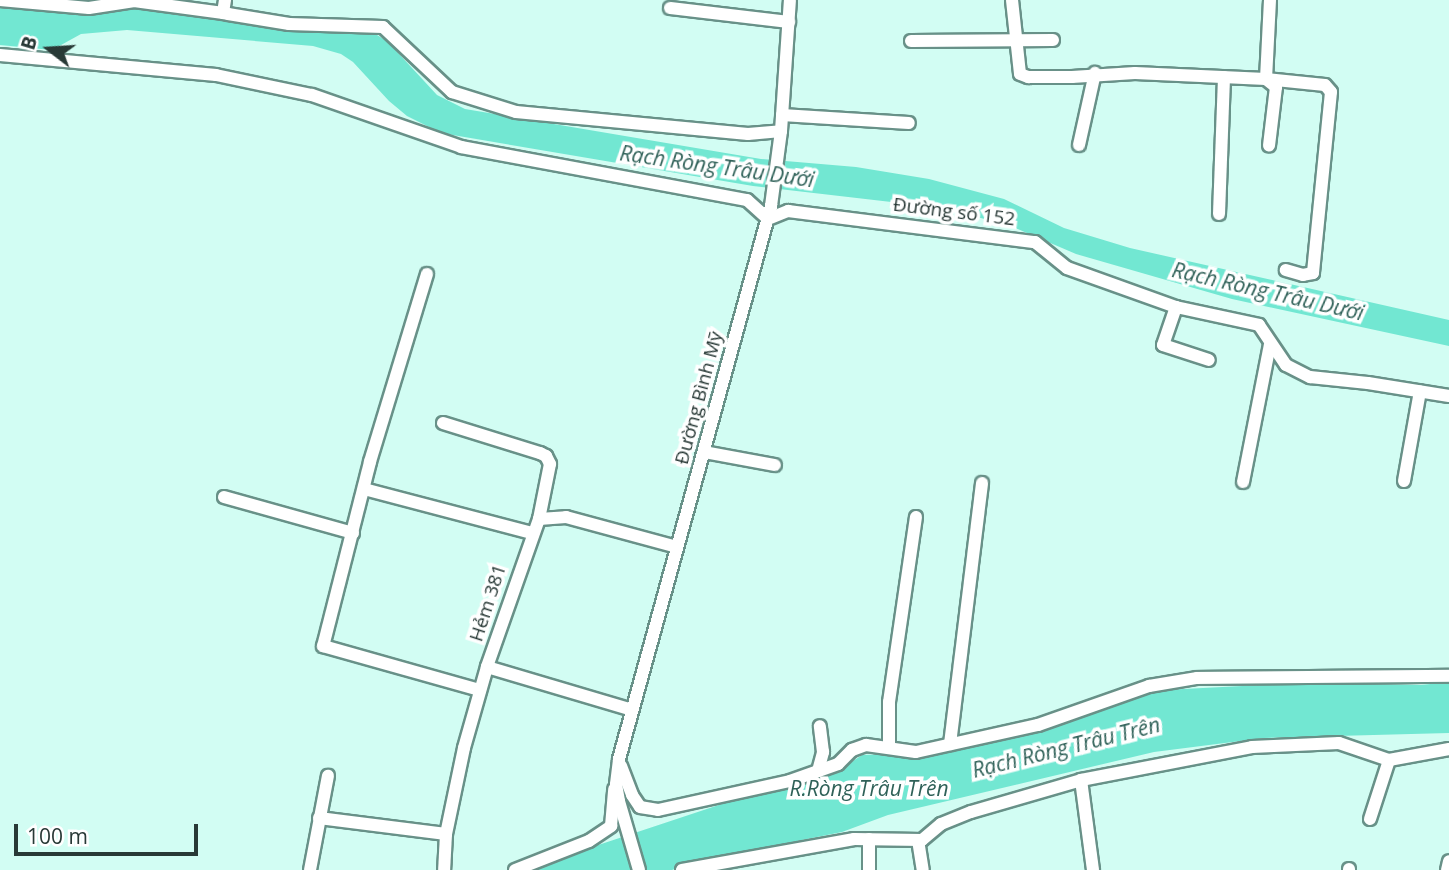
<!DOCTYPE html>
<meta charset="utf-8">
<style>
body{margin:0}
#map{position:relative;width:1449px;height:870px;overflow:hidden;background:#d2fdf3;font-family:"Open Sans",sans-serif}
div>[style]{position:absolute}
.water>*{inset:0;background:#72e7d2}
.roads{filter:drop-shadow(2px 0 #689188) drop-shadow(-2px 0 #689188) drop-shadow(0 2px #689188) drop-shadow(0 -2px #689188)}
.minor>*{height:12px;margin:-6px;padding:0 6px;transform-origin:6px;border-radius:6px;background:#fff}
span{translate:-50% -50%;white-space:nowrap;text-align:center;line-height:1.15;-webkit-text-stroke:7px #fff;paint-order:stroke}
.street-label{font-size:19px;color:#283936}
.water-label{font-size:21px;color:#2f6158;font-style:italic}
.north{position:absolute;left:14px;top:14px;width:70px;height:70px;-webkit-text-stroke:5px #fff;paint-order:stroke;rotate:287deg;font-size:19px;font-weight:700;line-height:28px;text-align:center;color:#283936}
.north::after{content:'';display:block;margin:auto;width:24px;height:32px;background:#283936;clip-path:polygon(50% 0,100% 100%,50% 72%,0 100%)}
.scale{position:absolute;left:14px;top:824px;width:184px;height:32px;box-sizing:border-box;border:4px solid #283936;border-top:0;padding-left:9px;font-size:21px;line-height:24px;white-space:nowrap;color:#283936;-webkit-text-stroke:5px #fff;paint-order:stroke}
</style>
<div id="map">
<div class="water">
<i style="clip-path:polygon(0 4px,143px 7px,372px 32px,387px 41px,437px 95px,465px 109px,761px 159px,856px 167px,929px 179px,1004px 199px,1064px 228px,1130px 248px,1449px 320px,1449px 346px,1232px 299px,1076px 254px,1011px 226px,943px 208px,753px 186px,441px 133px,407px 116px,389px 101px,353px 62px,341px 54px,313px 46px,127px 30px,81px 34px,52px 50px,0 45px)"></i>
<i style="clip-path:polygon(1449px 682px,1449px 733px,1264px 738px,1154px 752px,888px 815px,842px 832px,693px 862px,672px 870px,523px 870px,761px 791px,841px 769px,862px 755px,922px 753px,1065px 723px,1144px 691px,1301px 683px,1421px 685px)"></i>
</div>
<div class="roads">
<div class="minor">
<i style="left:0;top:0;width:89px;rotate:5.1deg"></i>
<i style="left:89px;top:8px;width:46px;rotate:-8.8deg"></i>
<i style="left:134px;top:1px;width:90px;rotate:7.7deg"></i>
<i style="left:225px;top:0;width:13px;rotate:99deg"></i>
<i style="left:223px;top:13px;width:5px;rotate:11deg"></i>
<i style="left:228px;top:14px;width:62px;rotate:9.3deg"></i>
<i style="left:289px;top:24px;width:94px;rotate:1.8deg"></i>
<i style="left:383px;top:27px;width:95px;rotate:43.3deg"></i>
<i style="left:452px;top:92px;width:67px;rotate:17.4deg"></i>
<i style="left:516px;top:112px;width:233px;rotate:5.4deg"></i>
<i style="left:748px;top:134px;width:33px;rotate:-5deg"></i>
<i style="left:1012px;top:0;width:74px;rotate:83.8deg"></i>
<i style="left:1020px;top:74px;width:9px;rotate:21deg"></i>
<i style="left:1028px;top:77px;width:44px"></i>
<i style="left:1072px;top:77px;width:63px;rotate:-3.6deg"></i>
<i style="left:1135px;top:73px;width:131px;rotate:2.6deg"></i>
<i style="left:1266px;top:79px;width:13px;rotate:39deg"></i>
<i style="left:1276px;top:87px;width:59px;rotate:96.8deg"></i>
<i style="left:1270px;top:0;width:79px;rotate:92.9deg"></i>
<i style="left:1266px;top:79px;width:59px;rotate:5.8deg"></i>
<i style="left:1325px;top:85px;width:9px;rotate:49deg"></i>
<i style="left:1331px;top:92px;width:182px;rotate:95.7deg"></i>
<i style="left:1313px;top:273px;width:10px;rotate:169deg"></i>
<i style="left:1303px;top:275px;width:18px;rotate:-164deg"></i>
<i style="left:670px;top:8px;width:120px;rotate:6.7deg"></i>
<i style="left:911px;top:41px;width:142px;rotate:-0.4deg"></i>
<i style="left:0;top:55px;width:217px;rotate:5.3deg"></i>
<i style="left:216px;top:75px;width:98px;rotate:11.8deg"></i>
<i style="left:312px;top:95px;width:158px;rotate:19.2deg"></i>
<i style="left:461px;top:147px;width:291px;rotate:10.5deg"></i>
<i style="left:747px;top:200px;width:28px;rotate:42deg"></i>
<i style="left:768px;top:219px;width:22px;rotate:-22deg"></i>
<i style="left:788px;top:211px;width:249px;rotate:7.2deg"></i>
<i style="left:1035px;top:242px;width:41px;rotate:39.1deg"></i>
<i style="left:1067px;top:268px;width:116px;rotate:19.7deg"></i>
<i style="left:1176px;top:307px;width:85px;rotate:12.2deg"></i>
<i style="left:1259px;top:325px;width:48px;rotate:56deg"></i>
<i style="left:1286px;top:365px;width:27px;rotate:27deg"></i>
<i style="left:1310px;top:377px;width:58px;rotate:5.9deg"></i>
<i style="left:1368px;top:383px;width:82px;rotate:9.1deg"></i>
<i style="left:782px;top:115px;width:127px;rotate:3.6deg"></i>
<i style="left:1079px;top:145px;width:74px;rotate:-77.5deg"></i>
<i style="left:1219px;top:214px;width:137px;rotate:-87.9deg"></i>
<i style="left:427px;top:274px;width:196px;rotate:106.9deg"></i>
<i style="left:370px;top:462px;width:190px;rotate:104.3deg"></i>
<i style="left:323px;top:646px;width:163px;rotate:15.7deg"></i>
<i style="left:1176px;top:307px;width:40px;rotate:108.9deg"></i>
<i style="left:1163px;top:345px;width:48px;rotate:18.1deg"></i>
<i style="left:443px;top:423px;width:102px;rotate:17.2deg"></i>
<i style="left:540px;top:453px;width:7px;rotate:27deg"></i>
<i style="left:546px;top:456px;width:9px;rotate:63deg"></i>
<i style="left:550px;top:464px;width:56px;rotate:101.3deg"></i>
<i style="left:539px;top:519px;width:157px;rotate:109.4deg"></i>
<i style="left:487px;top:667px;width:84px;rotate:105.9deg"></i>
<i style="left:464px;top:748px;width:88px;rotate:101.8deg"></i>
<i style="left:446px;top:834px;width:36px;rotate:93deg"></i>
<i style="left:704px;top:452px;width:72px;rotate:10.4deg"></i>
<i style="left:1404px;top:481px;width:91px;rotate:-79.9deg"></i>
<i style="left:1243px;top:482px;width:140px;rotate:-78.9deg"></i>
<i style="left:364px;top:489px;width:174px;rotate:14.7deg"></i>
<i style="left:224px;top:497px;width:134px;rotate:15.6deg"></i>
<i style="left:539px;top:519px;width:27px;rotate:-4deg"></i>
<i style="left:566px;top:517px;width:115px;rotate:15.1deg"></i>
<i style="left:487px;top:667px;width:151px;rotate:16.5deg"></i>
<i style="left:950px;top:744px;width:263px;rotate:-83deg"></i>
<i style="left:889px;top:748px;width:46px;rotate:-90deg"></i>
<i style="left:889px;top:702px;width:187px;rotate:-81.7deg"></i>
<i style="left:621px;top:766px;width:31px;rotate:69deg"></i>
<i style="left:632px;top:795px;width:14px;rotate:56deg"></i>
<i style="left:640px;top:807px;width:18px;rotate:9deg"></i>
<i style="left:658px;top:810px;width:135px;rotate:-12.4deg"></i>
<i style="left:790px;top:781px;width:51px;rotate:-19.5deg"></i>
<i style="left:838px;top:764px;width:20px;rotate:-45deg"></i>
<i style="left:852px;top:750px;width:15px;rotate:-20deg"></i>
<i style="left:866px;top:745px;width:50px;rotate:8deg"></i>
<i style="left:916px;top:752px;width:125px;rotate:-12.5deg"></i>
<i style="left:1038px;top:725px;width:118px;rotate:-19.4deg"></i>
<i style="left:1149px;top:686px;width:49px;rotate:-9.5deg"></i>
<i style="left:1197px;top:678px;width:252px;rotate:-0.5deg"></i>
<i style="left:818px;top:771px;width:20px;rotate:-75deg"></i>
<i style="left:823px;top:752px;width:26px;rotate:-97deg"></i>
<i style="left:1081px;top:780px;width:91px;rotate:82.4deg"></i>
<i style="left:319px;top:818px;width:128px;rotate:7.2deg"></i>
<i style="left:1370px;top:819px;width:62px;rotate:-72.1deg"></i>
<i style="left:869px;top:839px;width:31px;rotate:90deg"></i>
<i style="left:918px;top:840px;width:30px;rotate:81deg"></i>
<i style="left:310px;top:870px;width:96px;rotate:-79.2deg"></i>
<i style="left:515px;top:870px;width:79px;rotate:-21.4deg"></i>
<i style="left:589px;top:841px;width:27px;rotate:-34deg"></i>
<i style="left:611px;top:826px;width:37px;rotate:-85deg"></i>
<i style="left:639px;top:870px;width:72px;rotate:-106.2deg"></i>
<i style="left:619px;top:801px;width:17px;rotate:-100deg"></i>
<i style="left:616px;top:784px;width:25px;rotate:-83deg"></i>
<i style="left:619px;top:759px;width:574px;rotate:-74.63deg"></i>
<i style="left:771px;top:206px;width:76px;rotate:-82.4deg"></i>
<i style="left:781px;top:131px;width:131px;rotate:-86.1deg"></i>
<i style="left:682px;top:870px;width:175px;rotate:-10.2deg"></i>
<i style="left:854px;top:839px;width:68px;rotate:0.8deg"></i>
<i style="left:922px;top:840px;width:25px;rotate:-40deg"></i>
<i style="left:941px;top:824px;width:32px;rotate:-22deg"></i>
<i style="left:971px;top:812px;width:115px;rotate:-16.2deg"></i>
<i style="left:1081px;top:780px;width:174px;rotate:-10.9deg"></i>
<i style="left:1252px;top:747px;width:87px;rotate:-2.6deg"></i>
<i style="left:1339px;top:743px;width:53px;rotate:18.8deg"></i>
<i style="left:1389px;top:760px;width:61px;rotate:-10.4deg"></i>
<i style="left:1349px;top:870px;width:1px;rotate:-90deg"></i>
<i style="left:1447px;top:870px;width:9px;rotate:-77deg"></i>
</div>
</div>
<div class="street-label">
<span style="left:954px;top:212px;rotate:7deg">Đường số 152</span>
<span style="left:699px;top:398px;rotate:-75deg">Đường Bình Mỹ</span>
<span style="left:488px;top:603px;rotate:-72deg">Hẻm 381</span>
</div>
<div class="water-label">
<span style="left:717px;top:166px;rotate:8deg">Rạch Ròng Trâu Dưới</span>
<span style="left:1268px;top:291px;rotate:13deg">Rạch Ròng Trâu Dưới</span>
<span style="left:1066px;top:747px;rotate:-14deg">Rạch Ròng Trâu Trên</span>
<span style="left:869px;top:788px">R.Ròng Trâu Trên</span>
</div>
<div class="north">B</div>
<div class="scale">100 m</div>
</div>
